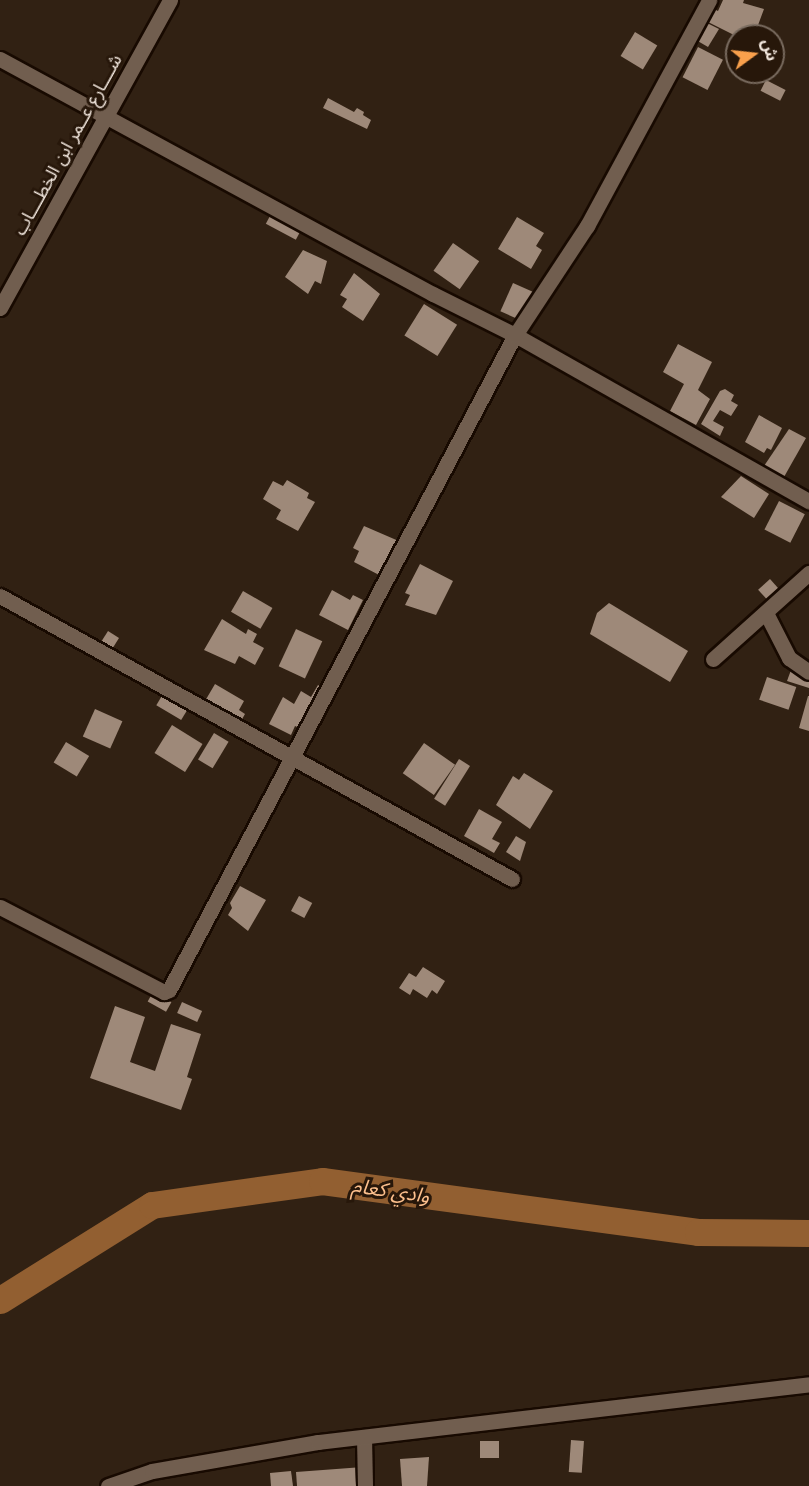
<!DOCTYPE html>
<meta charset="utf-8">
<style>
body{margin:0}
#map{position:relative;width:809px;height:1486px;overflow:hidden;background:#312113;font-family:Quicksand,"Noto Sans Arabic",sans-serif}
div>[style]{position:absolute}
.river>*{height:27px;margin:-13.5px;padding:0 13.5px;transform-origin:13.5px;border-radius:13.5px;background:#925f31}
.building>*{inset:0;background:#9e8979;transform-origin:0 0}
.roads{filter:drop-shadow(2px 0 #180a01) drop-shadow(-2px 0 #180a01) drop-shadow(0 2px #180a01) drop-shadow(0 -2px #180a01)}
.street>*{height:15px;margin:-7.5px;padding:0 7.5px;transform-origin:7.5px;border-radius:7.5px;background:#715e4f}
.secondary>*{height:15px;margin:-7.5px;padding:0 7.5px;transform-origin:7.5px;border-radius:7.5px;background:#715e4f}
span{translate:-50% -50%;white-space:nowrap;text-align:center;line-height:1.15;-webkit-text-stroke:6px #27170a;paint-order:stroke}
.street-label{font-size:18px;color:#f3e8df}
.water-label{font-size:20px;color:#fdc08d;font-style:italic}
.north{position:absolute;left:725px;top:24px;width:60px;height:60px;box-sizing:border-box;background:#27170a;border:2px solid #796b5f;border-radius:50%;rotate:75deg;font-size:16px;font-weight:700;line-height:24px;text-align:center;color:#f3e8df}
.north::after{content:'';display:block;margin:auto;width:21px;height:27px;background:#f9a04c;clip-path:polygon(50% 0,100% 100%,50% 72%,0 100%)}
</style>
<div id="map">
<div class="river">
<i style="left:0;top:1300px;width:179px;rotate:-32deg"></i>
<i style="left:152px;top:1205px;width:172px;rotate:-8deg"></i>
<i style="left:322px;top:1181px;width:379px;rotate:7.7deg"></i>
<i style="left:698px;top:1232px;width:111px;rotate:0.5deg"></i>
</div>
<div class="building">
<i style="clip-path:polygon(723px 0,744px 0,743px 3px,764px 9px,754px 36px,736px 36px,706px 21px,712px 8px,718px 11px)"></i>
<i style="clip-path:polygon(703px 21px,719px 29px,708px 47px,696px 40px)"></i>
<i style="left:635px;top:32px;width:26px;height:28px;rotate:31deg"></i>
<i style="left:698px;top:47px;width:28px;height:34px;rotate:27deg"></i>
<i style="left:766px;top:80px;width:22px;height:12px;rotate:27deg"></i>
<i style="clip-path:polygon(328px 98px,354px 112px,357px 108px,364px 112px,363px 115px,371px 120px,367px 129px,323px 108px)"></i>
<i style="left:271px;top:214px;width:34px;height:11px;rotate:28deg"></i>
<i style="clip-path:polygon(517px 217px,544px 233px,536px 246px,542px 250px,531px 269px,498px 249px)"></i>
<i style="left:453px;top:243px;width:32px;height:34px;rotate:35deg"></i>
<i style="clip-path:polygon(303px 250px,327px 261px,321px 284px,315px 281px,308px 294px,285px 277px)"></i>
<i style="clip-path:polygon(354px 273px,380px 294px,363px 321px,342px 307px,347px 299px,340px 295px)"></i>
<i style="left:513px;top:283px;width:24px;height:31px;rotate:24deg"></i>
<i style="left:424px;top:304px;width:39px;height:37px;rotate:32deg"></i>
<i style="clip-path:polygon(678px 344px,712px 362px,698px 390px,710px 399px,696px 425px,670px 411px,684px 384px,663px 372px)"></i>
<i style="clip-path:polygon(725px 389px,734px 395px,731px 401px,738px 405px,731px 416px,720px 410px,713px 421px,724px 427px,720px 436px,701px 424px,720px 391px)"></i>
<i style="clip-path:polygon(759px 415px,782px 428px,771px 450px,767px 448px,764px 453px,745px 442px)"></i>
<i style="clip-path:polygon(789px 429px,806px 438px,784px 477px,764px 466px)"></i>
<i style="clip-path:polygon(741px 476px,769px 494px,754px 518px,721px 497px)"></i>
<i style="clip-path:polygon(287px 480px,309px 493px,307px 498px,315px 502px,298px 531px,276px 519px,281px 510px,263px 499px,273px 481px,283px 486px)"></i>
<i style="left:779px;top:501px;width:29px;height:32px;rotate:27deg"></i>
<i style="clip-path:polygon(364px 526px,401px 542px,383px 577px,354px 562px,359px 551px,353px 548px)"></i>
<i style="clip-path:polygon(420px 564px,453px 581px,436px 615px,405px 605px,410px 595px,405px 593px)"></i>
<i style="left:770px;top:579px;width:13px;height:16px;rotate:48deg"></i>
<i style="clip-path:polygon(332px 590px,350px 600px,353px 595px,363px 600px,348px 630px,319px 615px)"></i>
<i style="left:243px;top:591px;width:34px;height:24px;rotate:30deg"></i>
<i style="clip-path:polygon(609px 603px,688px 651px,670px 682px,590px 634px,597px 613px)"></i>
<i style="clip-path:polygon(222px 619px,246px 634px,248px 629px,257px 634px,253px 642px,264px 648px,255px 665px,239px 656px,235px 664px,204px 650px)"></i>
<i style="left:296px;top:629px;width:29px;height:41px;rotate:25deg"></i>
<i style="left:108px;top:631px;width:13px;height:14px;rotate:32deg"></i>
<i style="clip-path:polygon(791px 670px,809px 675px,809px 688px,787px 681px)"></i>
<i style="left:767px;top:677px;width:31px;height:24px;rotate:19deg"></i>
<i style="clip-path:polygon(215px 684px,244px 701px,239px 710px,245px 714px,241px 721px,205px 701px)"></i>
<i style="clip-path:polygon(318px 685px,329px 691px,306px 731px,295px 726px,291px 735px,269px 724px,283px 697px,294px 704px,301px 691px,311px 697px)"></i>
<i style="left:163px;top:694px;width:29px;height:13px;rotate:31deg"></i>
<i style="clip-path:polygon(808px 696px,809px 696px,809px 731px,799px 728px)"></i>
<i style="left:95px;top:709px;width:30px;height:30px;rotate:24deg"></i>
<i style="left:172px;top:725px;width:36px;height:33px;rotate:32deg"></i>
<i style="left:214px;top:733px;width:17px;height:31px;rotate:31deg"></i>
<i style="left:66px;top:742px;width:27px;height:24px;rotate:31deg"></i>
<i style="left:424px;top:743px;width:38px;height:37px;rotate:35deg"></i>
<i style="left:459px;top:759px;width:13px;height:47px;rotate:32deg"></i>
<i style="clip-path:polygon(524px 773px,553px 791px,530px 829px,496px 805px,513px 776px,519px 780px)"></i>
<i style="clip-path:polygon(479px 809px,502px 822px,492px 839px,500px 843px,494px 853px,464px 836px)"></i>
<i style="clip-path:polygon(516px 836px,526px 842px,520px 861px,506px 852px)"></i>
<i style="clip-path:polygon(240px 886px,266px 900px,248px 931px,228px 915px,232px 908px,230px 903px)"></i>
<i style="left:299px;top:896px;width:15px;height:17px;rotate:28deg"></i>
<i style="clip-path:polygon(423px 967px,445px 981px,437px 994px,432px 990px,427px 998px,413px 989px,410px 995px,399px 988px,409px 973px,416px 977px)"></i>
<i style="left:153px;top:992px;width:21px;height:11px;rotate:29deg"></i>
<i style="left:182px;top:1002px;width:22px;height:12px;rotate:24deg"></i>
<i style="clip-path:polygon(115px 1006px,145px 1017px,130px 1062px,155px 1071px,171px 1024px,201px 1034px,187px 1077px,192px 1079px,181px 1110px,90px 1078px)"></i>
<i style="left:571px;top:1440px;width:13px;height:32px;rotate:4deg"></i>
<i style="left:480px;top:1441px;width:19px;height:17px"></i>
<i style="clip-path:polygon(429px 1457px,427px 1486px,402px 1486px,400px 1459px)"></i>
<i style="clip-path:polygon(363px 1467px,364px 1486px,297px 1486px,296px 1472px)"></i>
<i style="clip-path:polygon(291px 1471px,293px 1486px,271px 1486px,270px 1473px)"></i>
</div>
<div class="roads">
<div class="street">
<i style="left:0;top:59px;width:493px;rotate:28.5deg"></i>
<i style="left:433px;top:294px;width:92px;rotate:26.6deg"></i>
<i style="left:515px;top:335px;width:338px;rotate:29.5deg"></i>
<i style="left:0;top:308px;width:352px;rotate:-61.1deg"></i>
<i style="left:0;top:596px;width:585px;rotate:28.93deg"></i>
<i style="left:766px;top:613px;width:51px;rotate:62.9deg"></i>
<i style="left:789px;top:658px;width:24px;rotate:35deg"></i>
<i style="left:713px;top:659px;width:129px;rotate:-41.9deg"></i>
<i style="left:0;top:907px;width:185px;rotate:27.4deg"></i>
<i style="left:164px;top:992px;width:5px;rotate:-22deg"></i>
<i style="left:169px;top:990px;width:741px;rotate:-62.16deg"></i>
<i style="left:515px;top:335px;width:131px;rotate:-56.6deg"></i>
<i style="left:587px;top:226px;width:257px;rotate:-61.6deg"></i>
<i style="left:364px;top:1437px;width:49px;rotate:88.8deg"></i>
</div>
<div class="secondary">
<i style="left:108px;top:1486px;width:46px;rotate:-18.8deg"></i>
<i style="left:152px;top:1471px;width:169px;rotate:-9.9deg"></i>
<i style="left:318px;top:1442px;width:494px;rotate:-6.7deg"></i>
</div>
</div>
<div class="street-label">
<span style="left:68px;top:145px;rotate:-61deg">شــــارع عــمر ابن الخطــــاب</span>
</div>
<div class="water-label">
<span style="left:391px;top:1190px;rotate:8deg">وادي كعام</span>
</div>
<div class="north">ش</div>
</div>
